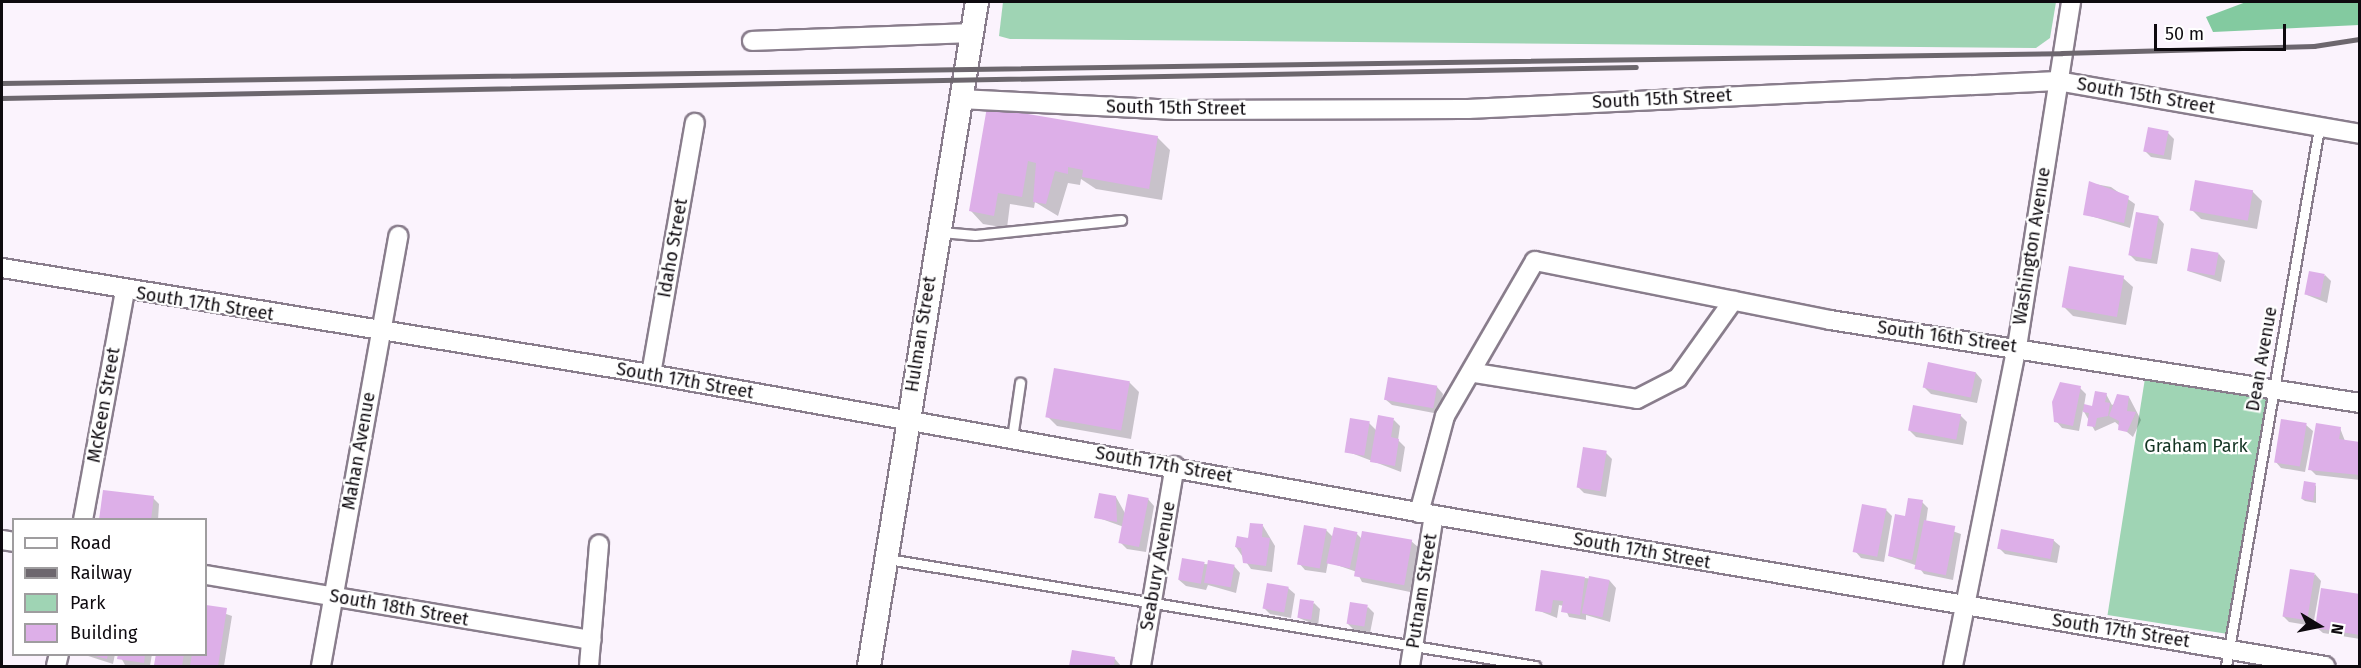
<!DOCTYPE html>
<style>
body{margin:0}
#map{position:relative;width:2361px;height:668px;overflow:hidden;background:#fbf3fd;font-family:"Fira Sans",sans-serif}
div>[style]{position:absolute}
.green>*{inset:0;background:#9fd4b4;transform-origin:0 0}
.forest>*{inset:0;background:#83caa0}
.shadow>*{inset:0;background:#0003}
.building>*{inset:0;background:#ddafe8;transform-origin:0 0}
.roads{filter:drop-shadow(2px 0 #897d8c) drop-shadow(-2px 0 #897d8c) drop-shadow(0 2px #897d8c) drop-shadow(0 -2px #897d8c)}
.service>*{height:9px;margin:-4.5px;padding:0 4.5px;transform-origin:4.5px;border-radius:4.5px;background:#fff}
.minor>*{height:18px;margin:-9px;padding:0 9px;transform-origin:9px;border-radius:9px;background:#fff}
.tertiary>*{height:22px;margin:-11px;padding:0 11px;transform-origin:11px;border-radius:11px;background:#fff}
.rail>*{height:4.5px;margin:-2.25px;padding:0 2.25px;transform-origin:2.25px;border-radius:2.25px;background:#6d676e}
span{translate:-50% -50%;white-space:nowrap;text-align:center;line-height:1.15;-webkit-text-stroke:4.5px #fff;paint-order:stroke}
.street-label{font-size:18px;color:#0e0a0f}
.park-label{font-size:18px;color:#143423}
.frame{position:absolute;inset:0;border:3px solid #0e0a0f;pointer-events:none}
.legend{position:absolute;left:12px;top:518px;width:195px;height:138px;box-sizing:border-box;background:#fff;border:2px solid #9f9d9f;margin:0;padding:8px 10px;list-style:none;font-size:18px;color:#0e0a0f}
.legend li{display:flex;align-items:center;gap:12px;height:30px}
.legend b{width:30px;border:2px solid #9f9d9f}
.north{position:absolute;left:2289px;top:596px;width:60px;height:60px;-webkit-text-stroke:4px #fff;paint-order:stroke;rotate:100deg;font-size:16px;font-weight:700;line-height:24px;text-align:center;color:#0e0a0f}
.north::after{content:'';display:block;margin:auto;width:21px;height:27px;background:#0e0a0f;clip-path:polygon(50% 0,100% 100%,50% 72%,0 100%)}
.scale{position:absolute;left:2154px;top:24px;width:132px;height:27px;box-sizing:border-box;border:3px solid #0e0a0f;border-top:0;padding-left:8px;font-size:18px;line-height:21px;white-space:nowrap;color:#0e0a0f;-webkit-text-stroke:4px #fff;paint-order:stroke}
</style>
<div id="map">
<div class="green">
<i style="clip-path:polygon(1003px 2px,2056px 2px,2050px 38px,2036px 48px,1010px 39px,999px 36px)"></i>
<i style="left:2146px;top:372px;width:125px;height:246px;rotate:9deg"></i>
</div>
<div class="forest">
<i style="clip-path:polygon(2246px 2px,2359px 2px,2359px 25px,2213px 32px,2206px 17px)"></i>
</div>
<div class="shadow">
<i style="clip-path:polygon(988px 109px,1157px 137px,1170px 150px,1162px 200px,1096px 189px,1081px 179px,1080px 185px,1068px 183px,1058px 216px,1035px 202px,1034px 208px,1010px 204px,1007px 228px,983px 224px,971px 211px)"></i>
<i style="clip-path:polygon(2168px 133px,2174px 139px,2171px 160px,2151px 157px,2145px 151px)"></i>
<i style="clip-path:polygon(2090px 183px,2111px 187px,2135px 204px,2130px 228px,2084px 214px)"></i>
<i style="clip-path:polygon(2252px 191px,2262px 201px,2257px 229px,2201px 219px,2191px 209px)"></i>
<i style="clip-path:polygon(2158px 217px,2164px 224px,2157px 264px,2136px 261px,2130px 255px)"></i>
<i style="clip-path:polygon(2219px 254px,2225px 261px,2221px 282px,2188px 271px)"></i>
<i style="clip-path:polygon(2325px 275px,2331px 281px,2327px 303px,2307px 295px)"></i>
<i style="clip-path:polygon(2123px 278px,2133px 287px,2126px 325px,2073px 316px,2063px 306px)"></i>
<i style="clip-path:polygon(1976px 373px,1982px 380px,1977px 403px,1931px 394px,1925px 388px)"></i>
<i style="clip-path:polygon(1129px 382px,1139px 392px,1131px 439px,1057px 426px,1047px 416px)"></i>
<i style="clip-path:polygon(1437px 387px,1443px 394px,1439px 414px,1392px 405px,1385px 399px)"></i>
<i style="clip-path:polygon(2080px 388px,2086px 394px,2084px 406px,2094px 408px,2106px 394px,2112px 405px,2129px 397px,2141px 420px,2133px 437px,2115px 422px,2095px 431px,2083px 410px,2079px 431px,2062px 428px,2056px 421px)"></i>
<i style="clip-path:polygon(1960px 415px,1967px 422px,1963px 445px,1916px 437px,1910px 431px)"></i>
<i style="clip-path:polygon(1394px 420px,1400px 426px,1398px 440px,1405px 447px,1401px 472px,1346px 451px,1369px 423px,1377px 431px)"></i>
<i style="clip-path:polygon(2306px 425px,2313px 431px,2305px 472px,2281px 468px,2275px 461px)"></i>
<i style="clip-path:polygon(2340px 428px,2345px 441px,2360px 444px,2360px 480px,2316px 475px,2310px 469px)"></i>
<i style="clip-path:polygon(1606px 453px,1612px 459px,1606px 497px,1584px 493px,1578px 487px)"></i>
<i style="clip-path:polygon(2316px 485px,2316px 503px,2305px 501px,2302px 499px)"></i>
<i style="clip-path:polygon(1116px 497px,1126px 515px,1148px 499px,1154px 506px,1146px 552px,1127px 549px,1121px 543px,1124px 527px,1096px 517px)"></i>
<i style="clip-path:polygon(153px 498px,159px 504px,158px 520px,101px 520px)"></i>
<i style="clip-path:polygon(1922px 502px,1928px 508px,1926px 522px,1961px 534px,1953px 580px,1924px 574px,1918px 566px,1889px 556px,1906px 517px)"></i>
<i style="clip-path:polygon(1886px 510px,1892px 516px,1884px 562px,1861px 558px,1855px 551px)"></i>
<i style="clip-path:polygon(1263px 526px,1275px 546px,1272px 572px,1251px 569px,1236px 547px)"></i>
<i style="clip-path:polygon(1326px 530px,1333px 537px,1356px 533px,1362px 539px,1411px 541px,1418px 547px,1410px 592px,1362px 582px,1357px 572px,1328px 562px,1326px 573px,1305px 570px,1299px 563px)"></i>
<i style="clip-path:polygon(2053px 540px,2060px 546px,2057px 563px,2005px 554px,1999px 548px)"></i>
<i style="clip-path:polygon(1204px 564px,1234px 566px,1240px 573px,1236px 593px,1208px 585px,1206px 590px,1186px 586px,1179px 580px)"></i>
<i style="clip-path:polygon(2315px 574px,2321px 581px,2313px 626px,2289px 622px,2283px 616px)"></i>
<i style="clip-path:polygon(1585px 578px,1610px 581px,1616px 588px,1610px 622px,1586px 615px,1586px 620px,1569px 617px,1564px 606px,1559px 605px,1557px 618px,1537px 610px)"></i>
<i style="clip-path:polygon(1288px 588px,1295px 594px,1291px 618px,1270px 614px,1264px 608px)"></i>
<i style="clip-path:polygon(2360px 595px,2360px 639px,2323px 633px,2316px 627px)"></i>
<i style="clip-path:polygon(1314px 603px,1320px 609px,1318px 626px,1299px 618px)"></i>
<i style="clip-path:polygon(206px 607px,232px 616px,224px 666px,158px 666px,158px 654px,206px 654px)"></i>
<i style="clip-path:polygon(1368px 607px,1374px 613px,1370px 633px,1354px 630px,1348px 624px)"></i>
<i style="clip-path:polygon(1073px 651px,1115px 659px,1121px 666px,1071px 666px)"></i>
<i style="clip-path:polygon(82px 654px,115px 654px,113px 664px)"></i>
<i style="clip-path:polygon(119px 654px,152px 654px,150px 666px,125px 665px)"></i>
</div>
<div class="building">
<i style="clip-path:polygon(987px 107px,1158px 136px,1149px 189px,1082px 177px,1083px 170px,1068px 167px,1068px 174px,1055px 171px,1046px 204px,1033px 202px,1036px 163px,1028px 161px,1022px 197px,998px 193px,994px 216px,969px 211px)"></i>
<i style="left:2148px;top:127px;width:21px;height:25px;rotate:11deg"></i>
<i style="left:2195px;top:180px;width:59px;height:31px;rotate:10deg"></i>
<i style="clip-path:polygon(2089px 181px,2129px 196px,2124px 223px,2083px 215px)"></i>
<i style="left:2136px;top:212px;width:23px;height:44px;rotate:10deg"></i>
<i style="left:2191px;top:248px;width:28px;height:23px;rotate:10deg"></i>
<i style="left:2069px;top:266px;width:56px;height:42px;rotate:10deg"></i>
<i style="left:2309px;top:271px;width:16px;height:24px;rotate:11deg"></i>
<i style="left:1928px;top:362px;width:49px;height:26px;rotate:12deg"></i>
<i style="left:1054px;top:368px;width:77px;height:50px;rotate:10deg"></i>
<i style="left:1388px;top:377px;width:50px;height:23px;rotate:10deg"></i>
<i style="clip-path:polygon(2060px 382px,2081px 386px,2073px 426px,2054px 422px,2052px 402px)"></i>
<i style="clip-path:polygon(2095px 391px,2107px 393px,2105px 402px,2110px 403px,2108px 416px,2097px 418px,2095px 427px,2087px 426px,2089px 413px,2083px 412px,2084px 404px,2092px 406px)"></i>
<i style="clip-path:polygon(2117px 394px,2129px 396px,2127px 411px,2136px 412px,2127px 432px,2118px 430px,2119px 421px,2109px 416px)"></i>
<i style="left:1913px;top:405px;width:49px;height:26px;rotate:11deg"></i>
<i style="clip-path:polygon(1378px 415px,1394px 418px,1391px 437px,1399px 439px,1395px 466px,1370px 462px)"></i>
<i style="left:1350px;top:418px;width:20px;height:35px;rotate:9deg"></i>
<i style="left:2281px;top:419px;width:26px;height:44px;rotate:9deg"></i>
<i style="clip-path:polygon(2316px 423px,2341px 427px,2339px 439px,2360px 442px,2360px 475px,2308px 470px)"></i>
<i style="left:1583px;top:447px;width:24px;height:41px;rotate:9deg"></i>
<i style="left:2304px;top:481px;width:12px;height:18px;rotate:9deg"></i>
<i style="clip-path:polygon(103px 490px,154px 496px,151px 520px,99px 520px)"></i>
<i style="clip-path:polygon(1099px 493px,1116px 496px,1117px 522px,1094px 518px)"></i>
<i style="left:1128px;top:494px;width:21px;height:50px;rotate:11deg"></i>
<i style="clip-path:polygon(1908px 498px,1923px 500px,1912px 560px,1888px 556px,1895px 514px,1905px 516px)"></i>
<i style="left:1862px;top:504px;width:25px;height:49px;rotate:11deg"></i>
<i style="left:1924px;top:520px;width:32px;height:50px;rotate:11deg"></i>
<i style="clip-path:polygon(1250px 523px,1263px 524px,1262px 537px,1270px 538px,1266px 566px,1243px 563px,1241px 548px,1235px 547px,1237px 536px,1248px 538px)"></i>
<i style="left:1304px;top:525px;width:23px;height:40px;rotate:10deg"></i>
<i style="left:1334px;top:527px;width:24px;height:37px;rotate:12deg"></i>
<i style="left:2001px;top:529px;width:54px;height:20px;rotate:11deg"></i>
<i style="left:1362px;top:531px;width:51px;height:46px;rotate:10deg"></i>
<i style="left:1182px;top:558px;width:23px;height:22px;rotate:10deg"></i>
<i style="left:1208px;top:560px;width:27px;height:23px;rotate:10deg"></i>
<i style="left:2290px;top:569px;width:25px;height:48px;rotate:9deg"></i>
<i style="clip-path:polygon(1541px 570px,1585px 577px,1580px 615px,1561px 612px,1563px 601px,1553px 600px,1551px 613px,1535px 611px)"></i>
<i style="left:1589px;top:576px;width:21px;height:38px;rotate:11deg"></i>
<i style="left:1267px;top:583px;width:22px;height:26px;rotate:10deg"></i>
<i style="clip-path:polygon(2321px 588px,2360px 594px,2360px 635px,2315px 628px)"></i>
<i style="left:1300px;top:599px;width:14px;height:19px;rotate:8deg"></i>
<i style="left:1350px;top:602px;width:18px;height:22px;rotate:9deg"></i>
<i style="clip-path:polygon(206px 605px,227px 608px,218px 666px,190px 666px,192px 654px,206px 654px)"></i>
<i style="clip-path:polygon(1072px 650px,1115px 657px,1114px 666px,1069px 666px)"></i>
<i style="clip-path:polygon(88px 654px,108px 654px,107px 659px)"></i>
<i style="clip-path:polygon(118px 654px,145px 654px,144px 663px,117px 659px)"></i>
<i style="clip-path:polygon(156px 654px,184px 654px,182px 666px,154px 665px)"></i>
</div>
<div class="roads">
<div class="service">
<i style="left:941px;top:232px;width:34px;rotate:5deg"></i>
<i style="left:975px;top:235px;width:147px;rotate:-5.9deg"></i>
<i style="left:1012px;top:438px;width:56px;rotate:-81.7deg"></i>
<i style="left:888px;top:559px;width:656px;rotate:9.39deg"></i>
<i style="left:2226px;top:666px;width:546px;rotate:-80.19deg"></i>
</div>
<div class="minor">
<i style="left:752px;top:41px;width:219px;rotate:-2.1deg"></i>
<i style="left:960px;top:99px;width:217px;rotate:2.9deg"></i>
<i style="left:1177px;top:110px;width:291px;rotate:-0.2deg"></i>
<i style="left:1468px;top:109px;width:590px;rotate:-2.72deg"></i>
<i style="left:2057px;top:81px;width:308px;rotate:9.9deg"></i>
<i style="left:2px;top:268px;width:651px;rotate:9.29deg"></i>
<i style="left:644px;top:373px;width:803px;rotate:10.19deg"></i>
<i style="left:1434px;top:515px;width:904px;rotate:9.62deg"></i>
<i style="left:1475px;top:373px;width:164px;rotate:9.1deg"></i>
<i style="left:1637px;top:399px;width:46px;rotate:-27.1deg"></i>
<i style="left:1678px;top:378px;width:95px;rotate:-54.5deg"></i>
<i style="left:651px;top:374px;width:255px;rotate:-80.1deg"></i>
<i style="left:1419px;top:513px;width:100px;rotate:-75deg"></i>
<i style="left:1445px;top:416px;width:179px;rotate:-59.9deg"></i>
<i style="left:1535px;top:261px;width:301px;rotate:11.3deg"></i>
<i style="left:1830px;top:320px;width:536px;rotate:8.9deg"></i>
<i style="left:83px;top:520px;width:233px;rotate:-79.6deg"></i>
<i style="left:2px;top:540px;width:12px;rotate:9deg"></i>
<i style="left:206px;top:575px;width:391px;rotate:9.6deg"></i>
<i style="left:56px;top:666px;width:12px;rotate:-76deg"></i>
<i style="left:321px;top:666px;width:437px;rotate:-79.8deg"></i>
<i style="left:589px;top:666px;width:122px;rotate:-85.3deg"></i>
<i style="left:1141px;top:666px;width:203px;rotate:-80.4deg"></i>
<i style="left:1410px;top:666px;width:153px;rotate:-81deg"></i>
<i style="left:1953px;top:666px;width:325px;rotate:-78.7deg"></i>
<i style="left:2017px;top:347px;width:349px;rotate:-81.1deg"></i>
</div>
<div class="tertiary">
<i style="left:869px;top:666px;width:673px;rotate:-80.76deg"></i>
</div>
</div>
<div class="rail">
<i style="left:2px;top:83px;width:2060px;rotate:-0.83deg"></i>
<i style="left:2062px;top:53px;width:252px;rotate:-1.6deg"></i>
<i style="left:2314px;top:46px;width:47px;rotate:-8.7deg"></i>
<i style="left:2px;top:98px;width:1634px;rotate:-1.09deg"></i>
</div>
<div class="street-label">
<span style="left:2146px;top:96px;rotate:10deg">South 15th Street</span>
<span style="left:1662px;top:99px;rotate:-3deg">South 15th Street</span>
<span style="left:1176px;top:108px;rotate:1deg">South 15th Street</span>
<span style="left:2032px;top:246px;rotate:-81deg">Washington Avenue</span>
<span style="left:673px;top:248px;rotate:-80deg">Idaho Street</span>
<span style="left:205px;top:304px;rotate:9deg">South 17th Street</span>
<span style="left:921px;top:334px;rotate:-81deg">Hulman Street</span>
<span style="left:1947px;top:337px;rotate:8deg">South 16th Street</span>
<span style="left:2262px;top:359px;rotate:-80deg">Dean Avenue</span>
<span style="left:685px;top:381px;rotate:10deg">South 17th Street</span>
<span style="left:104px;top:405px;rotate:-80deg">McKeen Street</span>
<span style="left:359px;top:451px;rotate:-80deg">Mahan Avenue</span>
<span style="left:1164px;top:465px;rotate:10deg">South 17th Street</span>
<span style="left:1642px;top:551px;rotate:10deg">South 17th Street</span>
<span style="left:1158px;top:566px;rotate:-80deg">Seabury Avenue</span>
<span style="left:1422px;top:591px;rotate:-81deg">Putnam Street</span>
<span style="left:399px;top:608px;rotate:10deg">South 18th Street</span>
<span style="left:2121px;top:631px;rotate:9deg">South 17th Street</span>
</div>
<div class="park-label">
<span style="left:2196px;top:446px">Graham Park</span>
</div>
<div class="frame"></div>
<ul class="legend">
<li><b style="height:8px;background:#fff"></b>Road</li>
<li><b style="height:8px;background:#6d676e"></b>Railway</li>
<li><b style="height:16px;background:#9fd4b4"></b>Park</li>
<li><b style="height:16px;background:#ddafe8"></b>Building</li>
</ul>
<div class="north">N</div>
<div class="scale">50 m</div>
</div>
